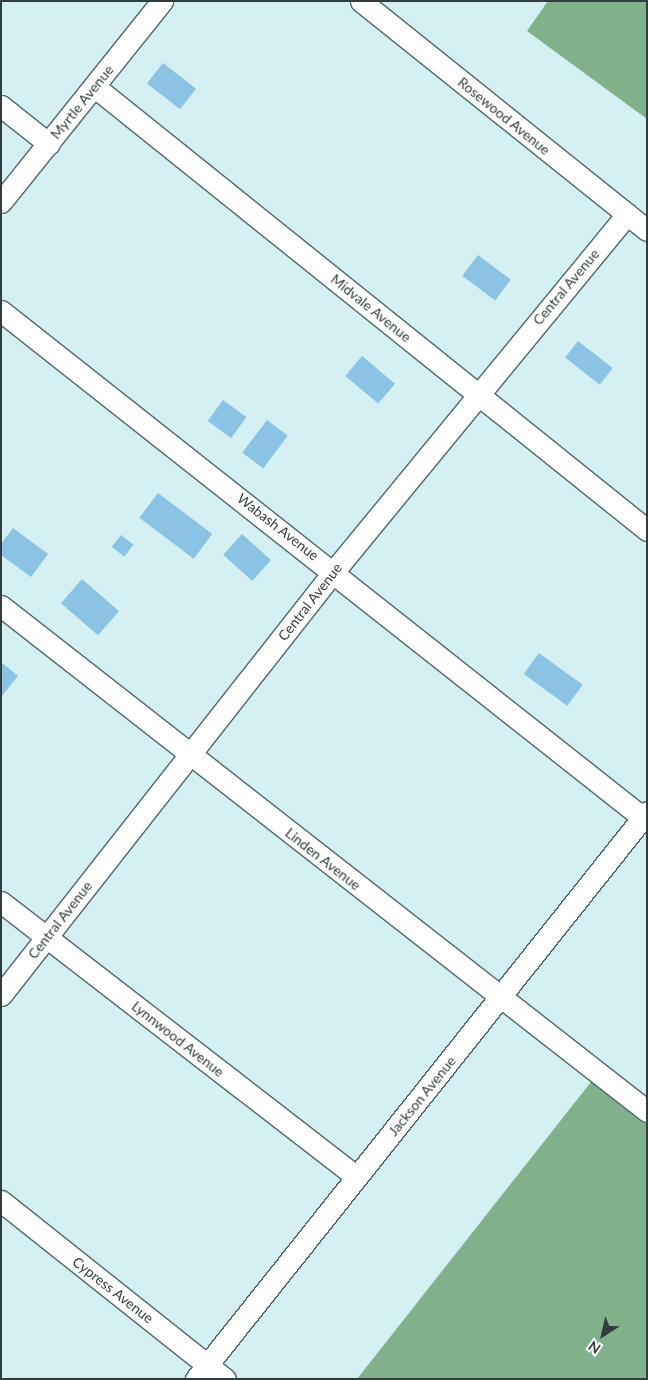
<!DOCTYPE html>
<style>
body{margin:0}
#map{position:relative;width:648px;height:1380px;overflow:hidden;background:#d4f0f3;font-family:Lato,sans-serif}
div>[style]{position:absolute}
.forest>*{inset:0;background:#81b18a}
.building>*{inset:0;background:#8ac3e4;transform-origin:0 0}
.roads{filter:drop-shadow(1px 0 #51696d) drop-shadow(-1px 0 #51696d) drop-shadow(0 1px #51696d) drop-shadow(0 -1px #51696d)}
.street>*{height:21px;margin:-10.5px;padding:0 10.5px;transform-origin:10.5px;border-radius:10.5px;background:#fff}
span{translate:-50% -50%;white-space:nowrap;text-align:center;line-height:1.15;-webkit-text-stroke:4px #fff;paint-order:stroke}
.street-label{font-size:14px;color:#313d3e}
.frame{position:absolute;inset:0;border:2px solid #313d3e;pointer-events:none}
.north{position:absolute;left:578px;top:1310px;width:50px;height:50px;-webkit-text-stroke:4px #fff;paint-order:stroke;rotate:215deg;font-size:14px;font-weight:700;line-height:20px;text-align:center;color:#313d3e}
.north::after{content:'';display:block;margin:auto;width:18px;height:22px;background:#313d3e;clip-path:polygon(50% 0,100% 100%,50% 72%,0 100%)}
</style>
<div id="map">
<div class="forest">
<i style="clip-path:polygon(548px 1px,647px 1px,647px 119px,527px 31px)"></i>
<i style="clip-path:polygon(591px 1082px,647px 1124px,647px 1379px,357px 1379px)"></i>
</div>
<div class="building">
<i style="left:163px;top:63px;width:42px;height:26px;rotate:38deg"></i>
<i style="left:478px;top:255px;width:41px;height:26px;rotate:37deg"></i>
<i style="left:578px;top:341px;width:44px;height:21px;rotate:38deg"></i>
<i style="left:362px;top:356px;width:43px;height:26px;rotate:40deg"></i>
<i style="left:223px;top:400px;width:29px;height:26px;rotate:36deg"></i>
<i style="left:267px;top:420px;width:26px;height:41px;rotate:37deg"></i>
<i style="left:158px;top:493px;width:68px;height:31px;rotate:37deg"></i>
<i style="clip-path:polygon(13px 528px,48px 554px,31px 577px,1px 555px,1px 544px)"></i>
<i style="left:242px;top:534px;width:39px;height:28px;rotate:42deg"></i>
<i style="left:121px;top:535px;width:16px;height:15px;rotate:38deg"></i>
<i style="left:82px;top:579px;width:49px;height:32px;rotate:41deg"></i>
<i style="left:539px;top:653px;width:54px;height:26px;rotate:36deg"></i>
<i style="clip-path:polygon(1px 662px,18px 676px,1px 697px)"></i>
</div>
<div class="roads">
<div class="street">
<i style="left:361px;top:1px;width:366px;rotate:38.7deg"></i>
<i style="left:95px;top:87px;width:708px;rotate:38.75deg"></i>
<i style="left:1px;top:106px;width:61px;rotate:38.4deg"></i>
<i style="left:1px;top:202px;width:258px;rotate:-51.3deg"></i>
<i style="left:1px;top:311px;width:823px;rotate:38.29deg"></i>
<i style="left:1px;top:606px;width:820px;rotate:38.02deg"></i>
<i style="left:1px;top:902px;width:448px;rotate:37.7deg"></i>
<i style="left:1px;top:995px;width:539px;rotate:-51.85deg"></i>
<i style="left:334px;top:571px;width:462px;rotate:-50.6deg"></i>
<i style="left:1px;top:1201px;width:286px;rotate:38.5deg"></i>
<i style="left:196px;top:1379px;width:724px;rotate:-51.5deg"></i>
</div>
</div>
<div class="street-label">
<span style="left:82px;top:102px;rotate:-51deg">Myrtle Avenue</span>
<span style="left:504px;top:116px;rotate:39deg">Rosewood Avenue</span>
<span style="left:566px;top:287px;rotate:-50deg">Central Avenue</span>
<span style="left:371px;top:308px;rotate:39deg">Midvale Avenue</span>
<span style="left:278px;top:527px;rotate:38deg">Wabash Avenue</span>
<span style="left:310px;top:602px;rotate:-52deg">Central Avenue</span>
<span style="left:323px;top:859px;rotate:38deg">Linden Avenue</span>
<span style="left:60px;top:920px;rotate:-52deg">Central Avenue</span>
<span style="left:178px;top:1039px;rotate:38deg">Lynnwood Avenue</span>
<span style="left:422px;top:1096px;rotate:-51deg">Jackson Avenue</span>
<span style="left:113px;top:1290px;rotate:38deg">Cypress Avenue</span>
</div>
<div class="frame"></div>
<div class="north">N</div>
</div>
